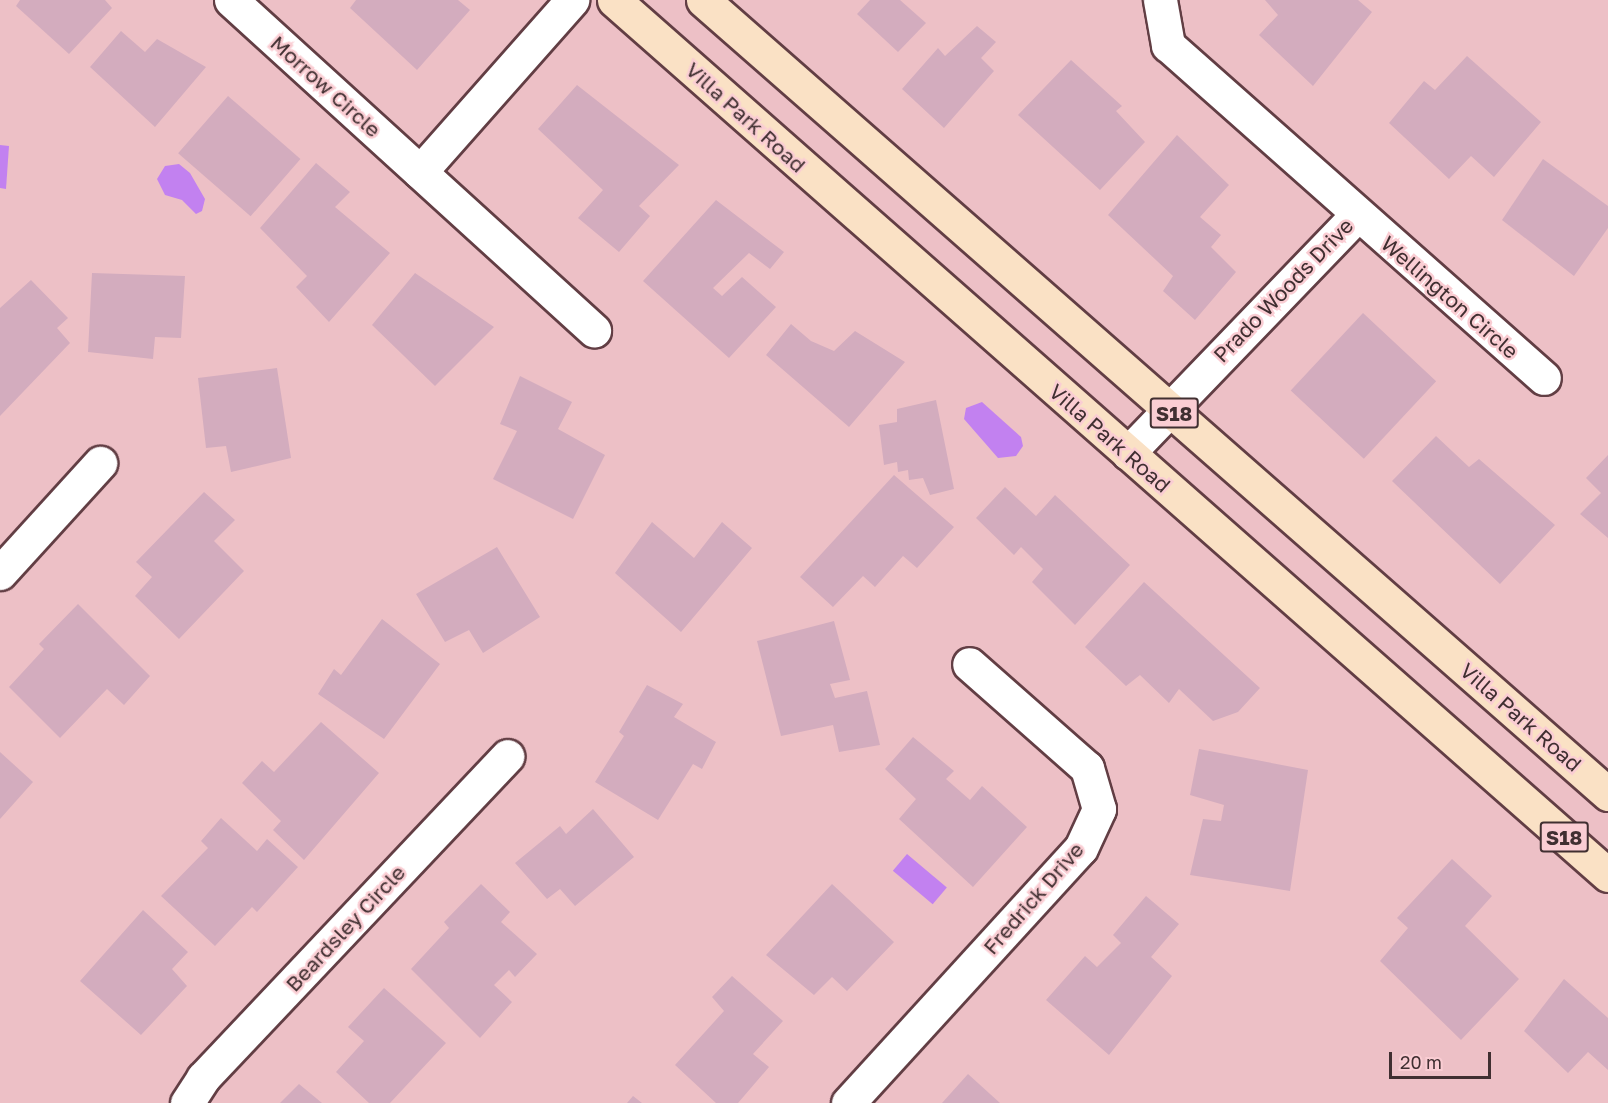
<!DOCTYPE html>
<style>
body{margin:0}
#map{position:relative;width:1608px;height:1103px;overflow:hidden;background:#edc0c6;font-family:"Golos Text",sans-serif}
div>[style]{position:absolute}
.water>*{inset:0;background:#c281f0;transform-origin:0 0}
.building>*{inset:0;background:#d3acbe;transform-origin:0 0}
.roads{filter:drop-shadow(2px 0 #623e44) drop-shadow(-2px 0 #623e44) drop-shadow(0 2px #623e44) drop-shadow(0 -2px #623e44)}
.street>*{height:33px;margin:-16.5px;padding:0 16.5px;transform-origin:16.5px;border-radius:16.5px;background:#fff}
.primary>*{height:33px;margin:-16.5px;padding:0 16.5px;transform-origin:16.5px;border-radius:16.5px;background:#fae1c5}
span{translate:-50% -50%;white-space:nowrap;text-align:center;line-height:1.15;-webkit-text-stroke:5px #facdd3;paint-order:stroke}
.shield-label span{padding:2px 4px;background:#facdd3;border:2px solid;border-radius:4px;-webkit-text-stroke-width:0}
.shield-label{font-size:20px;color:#402f31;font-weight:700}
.street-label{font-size:21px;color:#402f31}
.scale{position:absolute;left:1389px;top:1052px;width:102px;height:27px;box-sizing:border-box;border:3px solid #402f31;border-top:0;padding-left:8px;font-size:18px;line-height:21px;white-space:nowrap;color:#402f31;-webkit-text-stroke:4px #facdd3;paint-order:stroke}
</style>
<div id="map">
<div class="water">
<i style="clip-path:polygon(0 145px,9px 146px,6px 189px,0 188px)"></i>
<i style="clip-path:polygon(179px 164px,190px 173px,205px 199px,202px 211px,196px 214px,182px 200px,165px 195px,157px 179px,165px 166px)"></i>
<i style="clip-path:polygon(982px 402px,1021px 437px,1023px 446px,1016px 456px,998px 458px,964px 419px,966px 408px)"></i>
<i style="left:907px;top:854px;width:52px;height:22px;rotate:40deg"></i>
</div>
<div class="building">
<i style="clip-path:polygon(20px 0,105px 0,112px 8px,69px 54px,16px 6px)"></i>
<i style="clip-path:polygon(356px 0,458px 0,470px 10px,417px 70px,350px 8px)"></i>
<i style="clip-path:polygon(870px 0,900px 0,926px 23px,898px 52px,857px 14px)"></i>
<i style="clip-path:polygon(1265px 0,1358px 0,1372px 12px,1313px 86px,1259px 35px,1278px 15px)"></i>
<i style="clip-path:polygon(977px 26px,996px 42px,981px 58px,994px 71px,944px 128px,902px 89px,938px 48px,945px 56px)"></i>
<i style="clip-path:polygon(121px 31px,145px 52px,157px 39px,206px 67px,155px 127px,90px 67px)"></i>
<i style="clip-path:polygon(1467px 56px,1541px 122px,1494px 177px,1471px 156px,1449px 179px,1389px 123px,1424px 81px,1435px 90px)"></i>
<i style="clip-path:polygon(1071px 60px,1122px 106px,1116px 111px,1145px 142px,1100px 190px,1018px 115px)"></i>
<i style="clip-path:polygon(577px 85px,679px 165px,639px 206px,650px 216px,619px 252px,578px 218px,603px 190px,538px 129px)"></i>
<i style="left:228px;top:96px;width:96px;height:76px;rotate:41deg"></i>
<i style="clip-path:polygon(1177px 135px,1229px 185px,1200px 217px,1221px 235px,1211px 247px,1236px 272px,1195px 320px,1163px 291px,1173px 276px,1108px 215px)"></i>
<i style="clip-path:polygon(1543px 159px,1608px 206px,1608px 228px,1574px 276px,1502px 220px)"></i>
<i style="clip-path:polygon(316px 163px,350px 192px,335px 207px,390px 253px,329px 322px,296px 287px,307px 276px,260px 228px)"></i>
<i style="clip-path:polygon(716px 200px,784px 252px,770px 269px,749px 253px,713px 288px,722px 296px,742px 277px,776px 307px,729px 358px,643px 281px)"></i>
<i style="clip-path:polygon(92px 273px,185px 276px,181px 338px,155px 337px,153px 359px,88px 352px)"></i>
<i style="clip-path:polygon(415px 273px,494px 327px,435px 386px,372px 325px)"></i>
<i style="clip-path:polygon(31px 280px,68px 318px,57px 328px,70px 343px,0 416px,0 308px)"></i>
<i style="left:1363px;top:313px;width:100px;height:106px;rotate:43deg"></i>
<i style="clip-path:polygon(791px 324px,811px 341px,834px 351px,855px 331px,905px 362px,849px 427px,766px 355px)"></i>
<i style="clip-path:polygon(277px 368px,291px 458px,231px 472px,226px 446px,206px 448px,198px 378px)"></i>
<i style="clip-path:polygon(520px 376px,572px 402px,558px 429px,605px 455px,573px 519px,493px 479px,517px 431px,500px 424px)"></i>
<i style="clip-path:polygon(936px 400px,954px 489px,930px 495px,923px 478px,909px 480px,908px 470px,898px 472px,897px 462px,884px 465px,879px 425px,897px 422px,897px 409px)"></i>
<i style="clip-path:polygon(1436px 436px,1469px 467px,1479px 459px,1555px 525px,1500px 584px,1392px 481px)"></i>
<i style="clip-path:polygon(1608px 455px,1608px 538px,1580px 514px,1601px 493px,1586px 478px)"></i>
<i style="clip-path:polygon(894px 475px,954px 527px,917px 568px,903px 556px,875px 587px,863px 576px,833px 607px,800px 577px)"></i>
<i style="clip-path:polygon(1005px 487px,1036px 516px,1055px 495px,1130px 565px,1075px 625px,1032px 582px,1043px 569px,1021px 547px,1014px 555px,976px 518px)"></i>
<i style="clip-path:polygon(204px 492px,235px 520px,214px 541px,244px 571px,179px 639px,135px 596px,152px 577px,136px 562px)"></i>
<i style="clip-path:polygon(652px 522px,694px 558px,722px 522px,752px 548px,681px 632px,615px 573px)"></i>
<i style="clip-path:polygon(497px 547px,540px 617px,483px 653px,469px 630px,445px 642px,416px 594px)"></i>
<i style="clip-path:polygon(1144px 582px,1260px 688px,1238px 712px,1213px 721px,1179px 689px,1169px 703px,1140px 675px,1126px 686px,1085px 647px)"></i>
<i style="clip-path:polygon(78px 604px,150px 676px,124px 705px,107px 689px,60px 738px,9px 687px,44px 649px,39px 644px)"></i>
<i style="clip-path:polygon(382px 619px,440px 664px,384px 739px,318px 694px,334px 669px,341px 675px)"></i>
<i style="clip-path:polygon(834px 621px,850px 680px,830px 684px,835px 698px,867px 691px,880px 745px,839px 752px,833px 725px,781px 736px,757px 641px)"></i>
<i style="clip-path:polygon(647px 685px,683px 704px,674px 717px,716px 742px,702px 769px,693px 764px,658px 820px,595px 782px,624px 736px,619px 732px)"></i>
<i style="clip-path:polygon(321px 722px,379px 773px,304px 860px,273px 830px,281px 821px,242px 783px,262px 761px,274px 772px)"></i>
<i style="clip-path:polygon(913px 737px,954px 771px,946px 779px,970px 800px,982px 786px,1027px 827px,973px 887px,899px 819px,916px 799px,885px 769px)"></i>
<i style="clip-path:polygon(1199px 749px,1308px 770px,1290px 891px,1190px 875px,1203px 819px,1221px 821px,1224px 805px,1190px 795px)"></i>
<i style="clip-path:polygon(0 752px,33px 782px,0 819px)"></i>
<i style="clip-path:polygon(593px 809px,634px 857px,575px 906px,560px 889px,547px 899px,515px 863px,560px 826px,566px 834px)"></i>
<i style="clip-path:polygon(221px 818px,257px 851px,267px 839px,298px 867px,257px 912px,252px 907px,215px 946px,161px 896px,208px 848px,201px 841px)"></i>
<i style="clip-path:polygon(1452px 859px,1492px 896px,1465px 926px,1519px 979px,1461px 1040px,1380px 961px,1408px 928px,1397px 918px)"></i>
<i style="clip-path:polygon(481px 884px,510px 912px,501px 922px,537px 954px,515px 977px,509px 970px,494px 985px,512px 1002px,480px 1038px,411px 969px,449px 928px,444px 922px)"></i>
<i style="clip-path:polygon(832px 884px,894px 942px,847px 991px,832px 977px,814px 995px,766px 955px)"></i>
<i style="clip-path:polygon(1146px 896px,1179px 924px,1151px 957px,1172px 976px,1109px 1055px,1046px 1000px,1085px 956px,1097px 967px,1121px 943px,1113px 935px)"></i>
<i style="clip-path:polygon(143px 910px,188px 952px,172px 969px,187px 986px,141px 1035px,80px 981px)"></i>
<i style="clip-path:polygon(732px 976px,783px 1021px,753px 1054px,769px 1067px,738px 1103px,716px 1103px,675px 1065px,724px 1011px,712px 997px)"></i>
<i style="clip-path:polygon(1564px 979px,1608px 1018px,1608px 1070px,1588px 1052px,1568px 1073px,1524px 1031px)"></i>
<i style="clip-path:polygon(384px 988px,446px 1043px,390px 1103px,369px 1103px,336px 1072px,364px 1041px,348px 1027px)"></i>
<i style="clip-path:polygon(968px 1074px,1000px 1103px,942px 1103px)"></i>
<i style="clip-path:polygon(299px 1084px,322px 1103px,280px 1103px)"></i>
<i style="clip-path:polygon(633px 1096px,642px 1103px,627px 1103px)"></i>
</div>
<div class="roads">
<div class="street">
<i style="left:231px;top:0;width:491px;rotate:42.3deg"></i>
<i style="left:1160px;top:0;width:46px;rotate:79.9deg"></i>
<i style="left:1168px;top:45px;width:502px;rotate:41.53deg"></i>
<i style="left:420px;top:172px;width:230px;rotate:-48.5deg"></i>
<i style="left:1128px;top:453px;width:330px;rotate:-46.1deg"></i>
<i style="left:0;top:573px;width:149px;rotate:-47.7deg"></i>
<i style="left:187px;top:1103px;width:30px;rotate:-57deg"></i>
<i style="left:203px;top:1078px;width:443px;rotate:-46.6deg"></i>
<i style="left:848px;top:1103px;width:345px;rotate:-47.6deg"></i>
<i style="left:1081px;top:848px;width:43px;rotate:-65.2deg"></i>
<i style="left:1099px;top:809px;width:43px;rotate:-106.3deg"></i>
<i style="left:1087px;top:768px;width:157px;rotate:-138.6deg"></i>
</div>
<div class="primary">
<i style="left:614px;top:0;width:1324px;rotate:41.36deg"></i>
<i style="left:703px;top:0;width:1204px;rotate:41.26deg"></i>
</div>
</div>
<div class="shield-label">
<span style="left:1174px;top:413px">S18</span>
<span style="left:1564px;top:837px">S18</span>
</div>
<div class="street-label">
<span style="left:326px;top:86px;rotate:42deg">Morrow Circle</span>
<span style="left:746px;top:117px;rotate:42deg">Villa Park Road</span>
<span style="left:1283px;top:290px;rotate:-46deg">Prado Woods Drive</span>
<span style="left:1450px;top:297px;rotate:41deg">Wellington Circle</span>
<span style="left:1110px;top:438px;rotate:41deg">Villa Park Road</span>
<span style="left:1521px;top:717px;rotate:41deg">Villa Park Road</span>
<span style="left:1033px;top:898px;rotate:-49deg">Fredrick Drive</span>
<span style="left:345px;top:928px;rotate:-47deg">Beardsley Circle</span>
</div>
<div class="scale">20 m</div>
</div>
